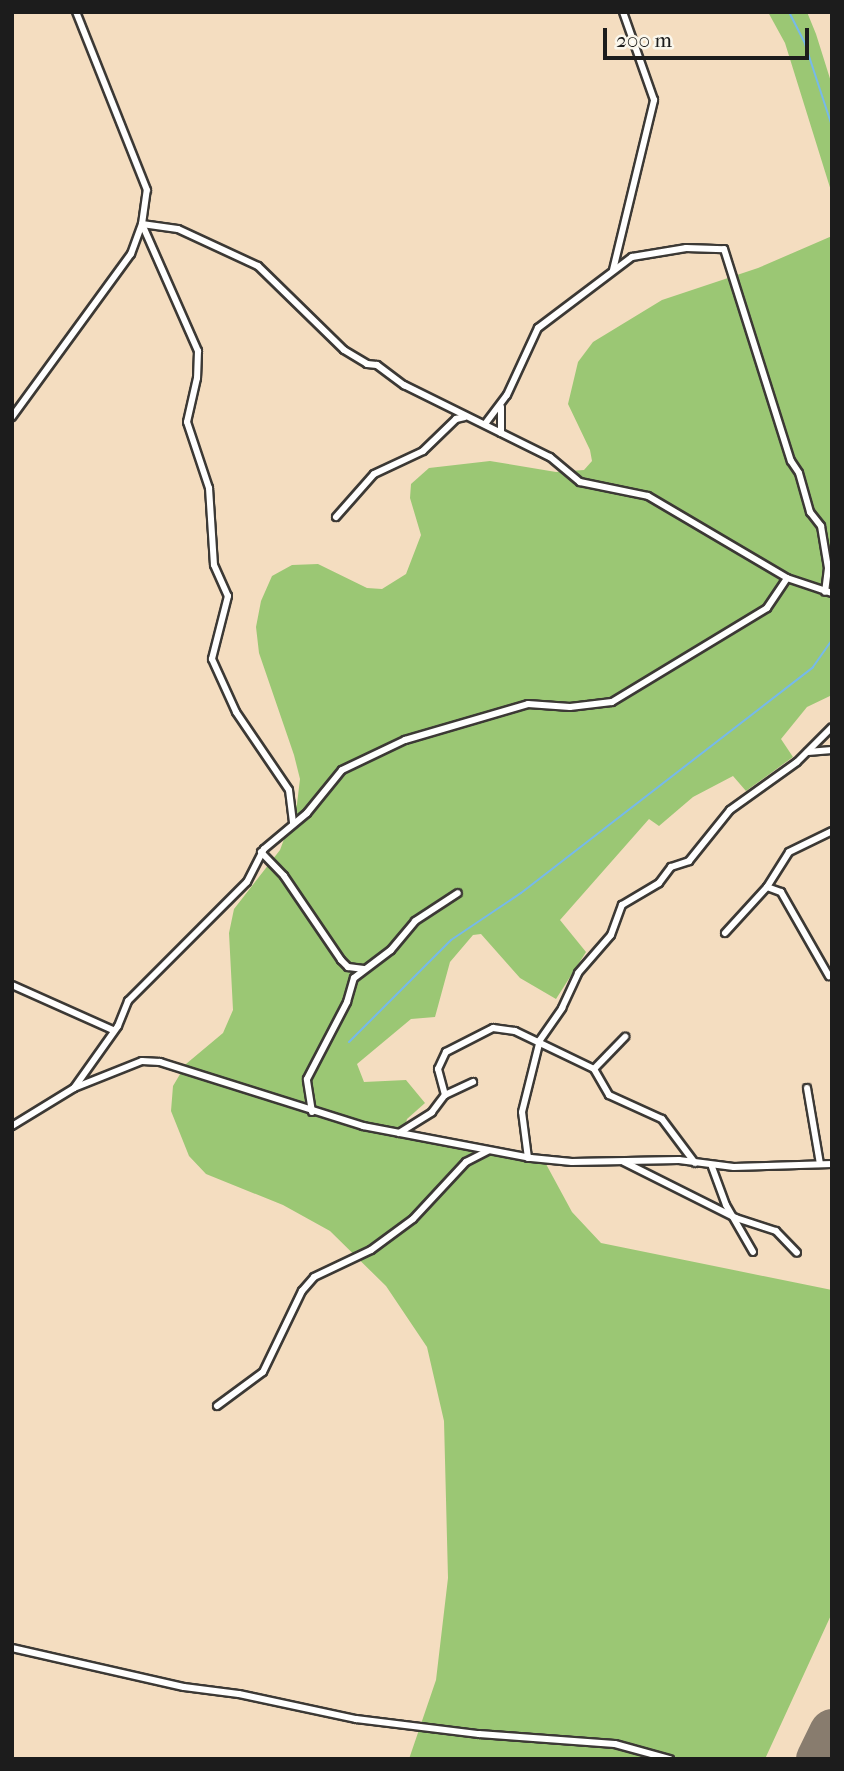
<!DOCTYPE html>
<style>
body{margin:0}
#map{position:relative;width:844px;height:1771px;overflow:hidden;background:#f4ddc0;font-family:"IM FELL French Canon",serif}
div>[style]{position:absolute}
.green>*{inset:0;background:#9bc774}
.stream>*{height:2px;margin:-1px;padding:0 1px;transform-origin:1px;border-radius:1px;background:#76b9eb}
.runway>*{height:47px;margin:-23.5px;padding:0 23.5px;transform-origin:23.5px;border-radius:23.5px;background:#887c6e}
.roads{filter:drop-shadow(2px 0 #3c3935) drop-shadow(-2px 0 #3c3935) drop-shadow(0 2px #3c3935) drop-shadow(0 -2px #3c3935)}
.street>*{height:6px;margin:-3px;padding:0 3px;transform-origin:3px;border-radius:3px;background:#fff}
span{translate:-50% -50%;white-space:nowrap;text-align:center;line-height:1.15;-webkit-text-stroke:5px #fbf7ec;paint-order:stroke}
.frame{position:absolute;inset:0;border:14px solid #1c1c1c;pointer-events:none}
.scale{position:absolute;left:603px;top:28px;width:206px;height:32px;box-sizing:border-box;border:4px solid #1c1c1c;border-top:0;padding-left:9px;font-size:21px;line-height:24px;white-space:nowrap;color:#1c1c1c;-webkit-text-stroke:5px #fbf7ec;paint-order:stroke}
</style>
<div id="map">
<div class="green">
<i style="clip-path:polygon(768px 12px,807px 12px,816px 34px,832px 85px,832px 194px,785px 43px)"></i>
<i style="clip-path:polygon(832px 236px,832px 695px,807px 707px,781px 739px,793px 757px,746px 791px,733px 776px,693px 797px,659px 826px,649px 819px,560px 920px,586px 952px,556px 999px,520px 978px,481px 934px,473px 935px,450px 962px,435px 1017px,411px 1019px,357px 1064px,364px 1082px,406px 1080px,425px 1103px,407px 1119px,403px 1134px,546px 1164px,572px 1212px,601px 1243px,832px 1290px,832px 1613px,765px 1759px,409px 1759px,436px 1680px,448px 1578px,444px 1421px,427px 1347px,386px 1286px,330px 1231px,283px 1205px,206px 1174px,189px 1156px,171px 1111px,173px 1086px,186px 1064px,223px 1033px,233px 1010px,229px 933px,234px 909px,280px 850px,297px 804px,300px 779px,294px 755px,259px 653px,256px 627px,261px 601px,272px 576px,292px 565px,318px 564px,367px 588px,382px 589px,406px 574px,421px 535px,410px 498px,411px 484px,429px 468px,490px 461px,556px 472px,584px 470px,592px 461px,590px 450px,568px 404px,578px 362px,593px 342px,662px 300px,758px 268px)"></i>
</div>
<div class="stream">
<i style="left:789px;top:12px;width:36px;rotate:63deg"></i>
<i style="left:805px;top:44px;width:86px;rotate:71.8deg"></i>
<i style="left:349px;top:1042px;width:144px;rotate:-45deg"></i>
<i style="left:451px;top:940px;width:84px;rotate:-33.9deg"></i>
<i style="left:521px;top:893px;width:369px;rotate:-37.7deg"></i>
<i style="left:813px;top:667px;width:33px;rotate:-55deg"></i>
</div>
<div class="runway">
<i style="left:819px;top:1759px;width:30px;rotate:-64deg"></i>
</div>
<div class="roads">
<div class="street">
<i style="left:142px;top:224px;width:36px;rotate:8deg"></i>
<i style="left:178px;top:229px;width:88px;rotate:24.8deg"></i>
<i style="left:258px;top:266px;width:120px;rotate:44.3deg"></i>
<i style="left:344px;top:350px;width:27px;rotate:31deg"></i>
<i style="left:367px;top:364px;width:10px;rotate:6deg"></i>
<i style="left:377px;top:365px;width:34px;rotate:37deg"></i>
<i style="left:404px;top:385px;width:163px;rotate:26.3deg"></i>
<i style="left:550px;top:457px;width:39px;rotate:40deg"></i>
<i style="left:580px;top:482px;width:69px;rotate:11.6deg"></i>
<i style="left:648px;top:496px;width:161px;rotate:30.5deg"></i>
<i style="left:787px;top:578px;width:47px;rotate:18.4deg"></i>
<i style="left:142px;top:224px;width:139px;rotate:66.2deg"></i>
<i style="left:198px;top:351px;width:27px;rotate:92deg"></i>
<i style="left:197px;top:378px;width:45px;rotate:102.8deg"></i>
<i style="left:187px;top:422px;width:70px;rotate:71.6deg"></i>
<i style="left:209px;top:488px;width:77px;rotate:86.3deg"></i>
<i style="left:214px;top:565px;width:34px;rotate:66deg"></i>
<i style="left:228px;top:596px;width:65px;rotate:104.3deg"></i>
<i style="left:212px;top:659px;width:58px;rotate:65.6deg"></i>
<i style="left:236px;top:712px;width:94px;rotate:55.8deg"></i>
<i style="left:289px;top:790px;width:34px;rotate:83deg"></i>
<i style="left:613px;top:270px;width:175px;rotate:-76.4deg"></i>
<i style="left:654px;top:100px;width:93px;rotate:-109.4deg"></i>
<i style="left:501px;top:407px;width:26px;rotate:90deg"></i>
<i style="left:12px;top:417px;width:202px;rotate:-53.9deg"></i>
<i style="left:131px;top:254px;width:32px;rotate:-70deg"></i>
<i style="left:142px;top:224px;width:34px;rotate:-82deg"></i>
<i style="left:147px;top:190px;width:192px;rotate:-111.7deg"></i>
<i style="left:485px;top:424px;width:36px;rotate:-53deg"></i>
<i style="left:507px;top:395px;width:74px;rotate:-65.2deg"></i>
<i style="left:538px;top:328px;width:118px;rotate:-37.1deg"></i>
<i style="left:632px;top:257px;width:55px;rotate:-9.5deg"></i>
<i style="left:686px;top:248px;width:38px;rotate:2deg"></i>
<i style="left:724px;top:249px;width:222px;rotate:72.5deg"></i>
<i style="left:791px;top:461px;width:14px;rotate:56deg"></i>
<i style="left:799px;top:473px;width:41px;rotate:74.2deg"></i>
<i style="left:810px;top:512px;width:18px;rotate:52deg"></i>
<i style="left:821px;top:526px;width:43px;rotate:80.5deg"></i>
<i style="left:828px;top:568px;width:24px;rotate:97deg"></i>
<i style="left:336px;top:517px;width:57px;rotate:-48.5deg"></i>
<i style="left:374px;top:474px;width:54px;rotate:-25.1deg"></i>
<i style="left:423px;top:451px;width:46px;rotate:-44.1deg"></i>
<i style="left:456px;top:419px;width:9px;rotate:-13deg"></i>
<i style="left:808px;top:752px;width:24px;rotate:-5deg"></i>
<i style="left:261px;top:852px;width:33px;rotate:46deg"></i>
<i style="left:284px;top:876px;width:102px;rotate:55.8deg"></i>
<i style="left:341px;top:960px;width:10px;rotate:45deg"></i>
<i style="left:348px;top:967px;width:16px;rotate:7deg"></i>
<i style="left:767px;top:887px;width:15px;rotate:20deg"></i>
<i style="left:781px;top:892px;width:97px;rotate:60.3deg"></i>
<i style="left:725px;top:933px;width:62px;rotate:-47.6deg"></i>
<i style="left:767px;top:887px;width:41px;rotate:-57.8deg"></i>
<i style="left:789px;top:852px;width:48px;rotate:-26deg"></i>
<i style="left:12px;top:985px;width:111px;rotate:24deg"></i>
<i style="left:594px;top:1069px;width:45px;rotate:-45.9deg"></i>
<i style="left:74px;top:1088px;width:76px;rotate:-54.6deg"></i>
<i style="left:118px;top:1026px;width:27px;rotate:-68deg"></i>
<i style="left:128px;top:1001px;width:168px;rotate:-45deg"></i>
<i style="left:247px;top:882px;width:37px;rotate:-63deg"></i>
<i style="left:264px;top:849px;width:56px;rotate:-39.9deg"></i>
<i style="left:307px;top:813px;width:55px;rotate:-50.9deg"></i>
<i style="left:342px;top:770px;width:70px;rotate:-25.5deg"></i>
<i style="left:405px;top:740px;width:128px;rotate:-16.3deg"></i>
<i style="left:528px;top:704px;width:42px;rotate:4.1deg"></i>
<i style="left:570px;top:707px;width:42px;rotate:-6.8deg"></i>
<i style="left:612px;top:702px;width:181px;rotate:-31.2deg"></i>
<i style="left:767px;top:608px;width:36px;rotate:-56deg"></i>
<i style="left:807px;top:1088px;width:77px;rotate:80.3deg"></i>
<i style="left:445px;top:1095px;width:27px;rotate:-105deg"></i>
<i style="left:438px;top:1069px;width:19px;rotate:-65deg"></i>
<i style="left:446px;top:1052px;width:53px;rotate:-27.1deg"></i>
<i style="left:493px;top:1028px;width:22px;rotate:8deg"></i>
<i style="left:515px;top:1031px;width:88px;rotate:25.7deg"></i>
<i style="left:594px;top:1069px;width:30px;rotate:60deg"></i>
<i style="left:609px;top:1095px;width:58px;rotate:24.4deg"></i>
<i style="left:662px;top:1119px;width:55px;rotate:53.1deg"></i>
<i style="left:312px;top:1112px;width:33px;rotate:-99deg"></i>
<i style="left:307px;top:1079px;width:87px;rotate:-62.5deg"></i>
<i style="left:347px;top:1002px;width:25px;rotate:-74deg"></i>
<i style="left:354px;top:978px;width:46px;rotate:-37.1deg"></i>
<i style="left:391px;top:950px;width:38px;rotate:-50deg"></i>
<i style="left:415px;top:921px;width:51px;rotate:-33.1deg"></i>
<i style="left:12px;top:1126px;width:73px;rotate:-31.5deg"></i>
<i style="left:74px;top:1088px;width:73px;rotate:-21.7deg"></i>
<i style="left:142px;top:1061px;width:18px;rotate:3deg"></i>
<i style="left:160px;top:1062px;width:213px;rotate:17.5deg"></i>
<i style="left:363px;top:1126px;width:171px;rotate:10.8deg"></i>
<i style="left:531px;top:1158px;width:41px;rotate:5.6deg"></i>
<i style="left:572px;top:1162px;width:107px;rotate:-1.1deg"></i>
<i style="left:679px;top:1160px;width:55px;rotate:7.3deg"></i>
<i style="left:734px;top:1167px;width:98px;rotate:-1.8deg"></i>
<i style="left:399px;top:1133px;width:39px;rotate:-32deg"></i>
<i style="left:432px;top:1112px;width:21px;rotate:-53deg"></i>
<i style="left:445px;top:1095px;width:31px;rotate:-25deg"></i>
<i style="left:528px;top:1158px;width:46px;rotate:-97.4deg"></i>
<i style="left:522px;top:1112px;width:74px;rotate:-76deg"></i>
<i style="left:540px;top:1040px;width:39px;rotate:-55deg"></i>
<i style="left:562px;top:1008px;width:38px;rotate:-65deg"></i>
<i style="left:578px;top:973px;width:50px;rotate:-49deg"></i>
<i style="left:611px;top:935px;width:32px;rotate:-70deg"></i>
<i style="left:622px;top:905px;width:43px;rotate:-30.7deg"></i>
<i style="left:659px;top:883px;width:20px;rotate:-53deg"></i>
<i style="left:671px;top:867px;width:19px;rotate:-18deg"></i>
<i style="left:689px;top:861px;width:65px;rotate:-51.2deg"></i>
<i style="left:730px;top:810px;width:82px;rotate:-35.6deg"></i>
<i style="left:797px;top:762px;width:49px;rotate:-45deg"></i>
<i style="left:624px;top:1162px;width:125px;rotate:26.6deg"></i>
<i style="left:736px;top:1218px;width:42px;rotate:18deg"></i>
<i style="left:776px;top:1231px;width:30px;rotate:46deg"></i>
<i style="left:712px;top:1167px;width:40px;rotate:69.8deg"></i>
<i style="left:726px;top:1205px;width:54px;rotate:60.1deg"></i>
<i style="left:217px;top:1406px;width:57px;rotate:-36.5deg"></i>
<i style="left:263px;top:1372px;width:90px;rotate:-64.3deg"></i>
<i style="left:302px;top:1291px;width:18px;rotate:-49deg"></i>
<i style="left:314px;top:1277px;width:63px;rotate:-25.3deg"></i>
<i style="left:371px;top:1250px;width:52px;rotate:-36.4deg"></i>
<i style="left:413px;top:1219px;width:78px;rotate:-47.1deg"></i>
<i style="left:466px;top:1162px;width:25px;rotate:-27deg"></i>
<i style="left:12px;top:1648px;width:176px;rotate:12.8deg"></i>
<i style="left:184px;top:1687px;width:55px;rotate:7.3deg"></i>
<i style="left:239px;top:1694px;width:120px;rotate:12.1deg"></i>
<i style="left:356px;top:1719px;width:124px;rotate:7deg"></i>
<i style="left:479px;top:1734px;width:136px;rotate:4.2deg"></i>
<i style="left:615px;top:1744px;width:57px;rotate:15.3deg"></i>
</div>
</div>
<div class="frame"></div>
<div class="scale">200 m</div>
</div>
